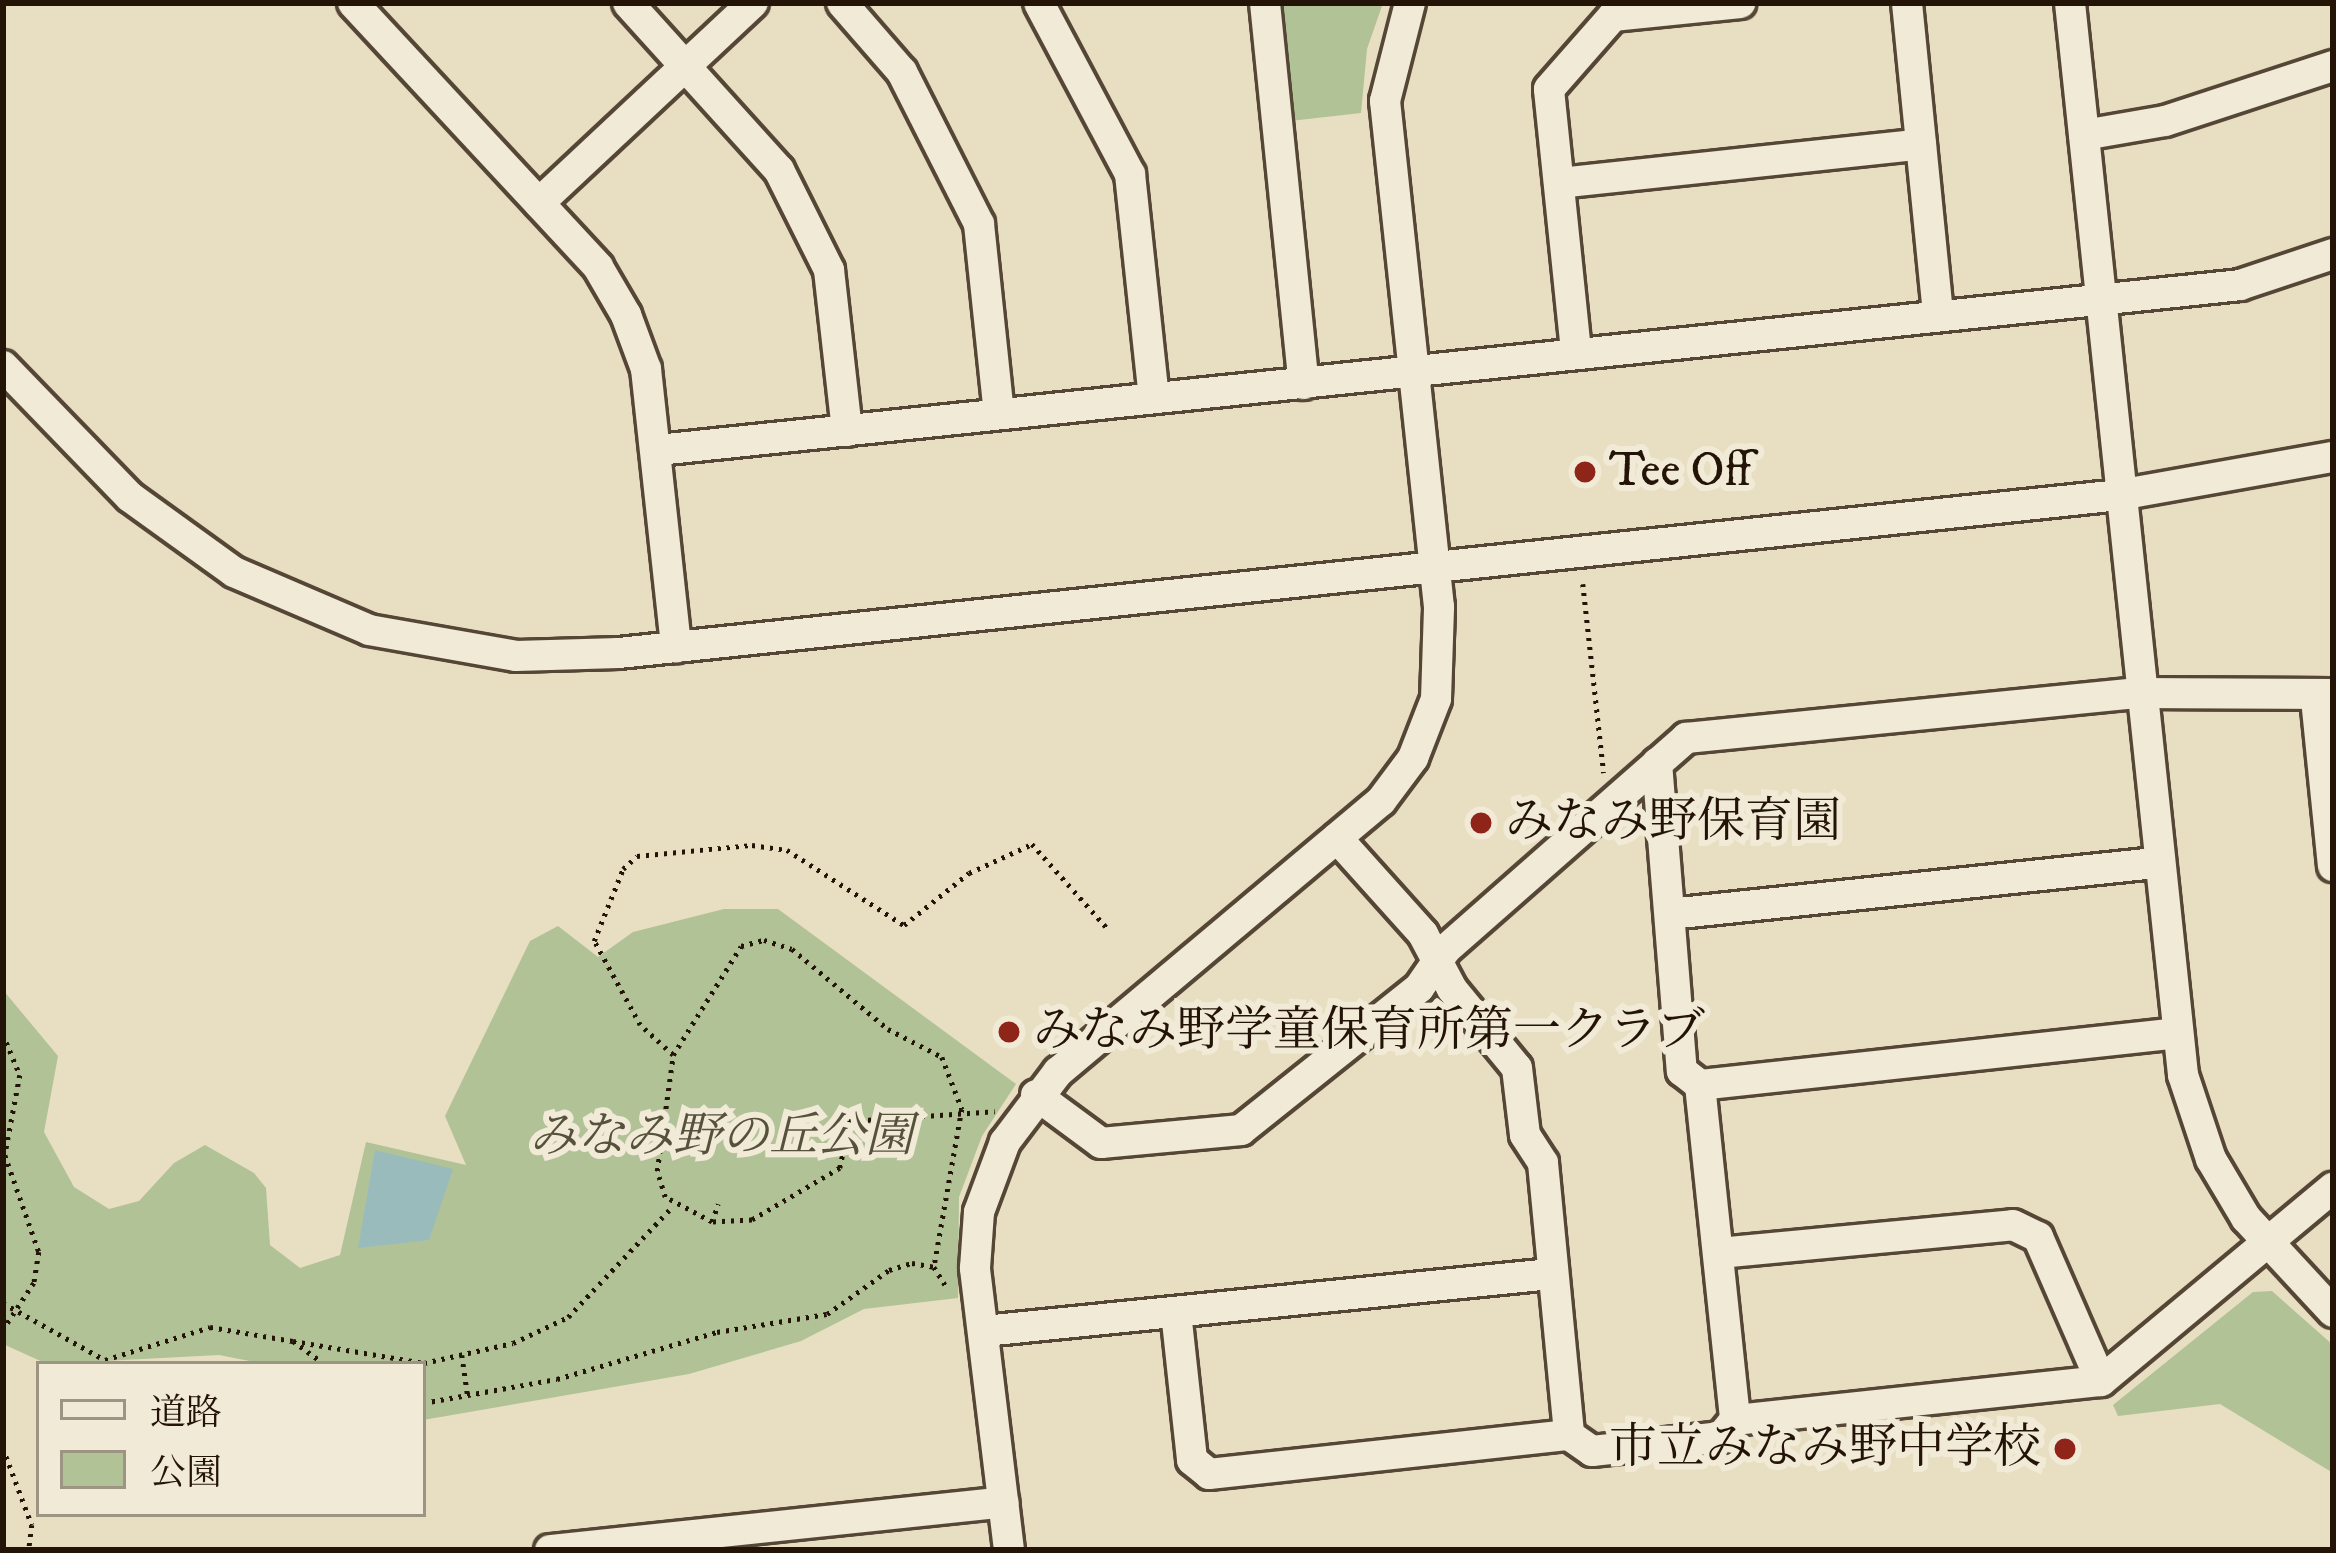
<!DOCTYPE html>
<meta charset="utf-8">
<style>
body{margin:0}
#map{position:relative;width:2336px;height:1553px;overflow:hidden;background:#e8dec1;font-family:"IM FELL DW Pica","Noto Serif JP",serif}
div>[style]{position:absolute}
.green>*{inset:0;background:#b1c297}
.water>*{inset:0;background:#9bb}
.path>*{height:4.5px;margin-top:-2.25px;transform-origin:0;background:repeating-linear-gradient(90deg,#241408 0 3px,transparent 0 9px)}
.roads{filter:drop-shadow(3px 0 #554636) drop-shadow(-3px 0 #554636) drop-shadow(0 3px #554636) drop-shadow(0 -3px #554636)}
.minor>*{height:30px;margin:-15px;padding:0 15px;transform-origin:15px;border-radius:15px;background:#f0ead7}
.dots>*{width:33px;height:33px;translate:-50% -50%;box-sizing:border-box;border:6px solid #f0ead7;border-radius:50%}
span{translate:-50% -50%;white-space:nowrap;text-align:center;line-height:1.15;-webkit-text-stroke:12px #f0ead7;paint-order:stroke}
.poi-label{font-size:48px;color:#241408}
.left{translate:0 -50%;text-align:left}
.right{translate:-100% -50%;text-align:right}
.park-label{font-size:48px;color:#55513a;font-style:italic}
.frame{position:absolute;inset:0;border:6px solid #241408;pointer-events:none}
.legend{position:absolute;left:36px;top:1361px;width:390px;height:156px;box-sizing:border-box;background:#f0ead7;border:3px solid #9e9484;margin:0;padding:15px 21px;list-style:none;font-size:36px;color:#241408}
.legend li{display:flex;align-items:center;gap:24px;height:60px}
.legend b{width:60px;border:3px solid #9e9484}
</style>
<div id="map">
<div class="green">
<i style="clip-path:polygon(1278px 3px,1383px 3px,1367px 49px,1361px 113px,1290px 121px)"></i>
<i style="clip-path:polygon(724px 909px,778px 909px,1016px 1084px,982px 1136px,959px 1197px,958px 1298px,864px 1309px,801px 1341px,689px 1374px,423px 1420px,423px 1364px,265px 1364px,219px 1355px,47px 1364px,3px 1344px,3px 990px,58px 1056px,44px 1132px,74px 1187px,109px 1209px,139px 1201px,174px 1163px,205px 1145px,254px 1173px,266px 1188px,270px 1245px,300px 1268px,340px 1255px,366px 1142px,466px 1165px,445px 1116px,530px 941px,558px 926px,598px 957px,633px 932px)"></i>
<i style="clip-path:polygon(2272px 1291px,2333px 1345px,2333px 1473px,2220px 1404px,2118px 1416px,2113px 1405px,2253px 1292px)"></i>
</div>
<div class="water">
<i style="clip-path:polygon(375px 1150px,453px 1169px,429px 1240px,358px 1248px)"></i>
</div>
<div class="path">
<i style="left:1583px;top:584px;width:190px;rotate:83.7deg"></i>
<i style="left:3px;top:1034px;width:44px;rotate:67.5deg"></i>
<i style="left:20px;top:1075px;width:81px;rotate:100.6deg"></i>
<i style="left:5px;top:1155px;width:103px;rotate:70.7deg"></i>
<i style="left:39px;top:1252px;width:31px;rotate:99deg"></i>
<i style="left:34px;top:1283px;width:56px;rotate:123.4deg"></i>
<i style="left:673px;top:1055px;width:45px;rotate:-137.7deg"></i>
<i style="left:640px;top:1025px;width:96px;rotate:-118.7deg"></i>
<i style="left:594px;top:941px;width:78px;rotate:-68.1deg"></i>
<i style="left:623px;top:869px;width:19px;rotate:-43deg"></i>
<i style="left:637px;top:856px;width:116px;rotate:-5.5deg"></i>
<i style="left:752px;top:845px;width:35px;rotate:8deg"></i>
<i style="left:787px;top:850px;width:139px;rotate:32.7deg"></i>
<i style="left:904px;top:925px;width:83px;rotate:-38.7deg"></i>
<i style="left:969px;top:873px;width:69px;rotate:-24.7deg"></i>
<i style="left:1032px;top:844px;width:115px;rotate:48.2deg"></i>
<i style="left:840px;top:1121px;width:10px"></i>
<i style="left:850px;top:1121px;width:48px;rotate:102deg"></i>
<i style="left:840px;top:1168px;width:102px;rotate:149.4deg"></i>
<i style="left:752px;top:1220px;width:40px;rotate:177.1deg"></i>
<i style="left:712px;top:1222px;width:53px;rotate:-152deg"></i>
<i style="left:665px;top:1197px;width:27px;rotate:-107deg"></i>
<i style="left:657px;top:1171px;width:117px;rotate:-82.1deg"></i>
<i style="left:673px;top:1055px;width:128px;rotate:-58deg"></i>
<i style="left:741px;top:946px;width:24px;rotate:-15deg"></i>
<i style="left:764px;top:940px;width:29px;rotate:18deg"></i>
<i style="left:792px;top:949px;width:125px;rotate:39.8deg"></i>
<i style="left:888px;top:1029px;width:61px;rotate:27.4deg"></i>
<i style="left:942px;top:1057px;width:56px;rotate:69deg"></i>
<i style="left:962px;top:1109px;width:160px;rotate:100deg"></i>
<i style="left:850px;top:1121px;width:145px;rotate:-3.9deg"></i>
<i style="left:712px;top:1222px;width:19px;rotate:-72deg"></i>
<i style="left:3px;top:1303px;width:117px;rotate:29.2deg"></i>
<i style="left:105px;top:1360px;width:110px;rotate:-17.4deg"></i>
<i style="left:210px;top:1327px;width:84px;rotate:9.6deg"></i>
<i style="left:293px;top:1341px;width:39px;rotate:36deg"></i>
<i style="left:293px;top:1341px;width:133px;rotate:9.5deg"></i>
<i style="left:424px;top:1363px;width:91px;rotate:-12.7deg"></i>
<i style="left:513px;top:1343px;width:61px;rotate:-25.3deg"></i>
<i style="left:568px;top:1317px;width:151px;rotate:-46.6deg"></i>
<i style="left:462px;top:1355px;width:42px;rotate:81.9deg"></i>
<i style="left:423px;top:1403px;width:136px;rotate:-10.2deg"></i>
<i style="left:557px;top:1379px;width:167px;rotate:-16.4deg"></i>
<i style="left:717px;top:1332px;width:111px;rotate:-9.3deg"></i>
<i style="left:827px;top:1314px;width:76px;rotate:-35.4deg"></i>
<i style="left:889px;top:1270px;width:24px;rotate:-17deg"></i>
<i style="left:912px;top:1263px;width:22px;rotate:10deg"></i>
<i style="left:934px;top:1267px;width:22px;rotate:58deg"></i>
<i style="left:3px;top:1448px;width:82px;rotate:69.4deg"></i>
<i style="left:32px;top:1525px;width:25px;rotate:97deg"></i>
</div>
<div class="roads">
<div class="minor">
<i style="left:353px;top:3px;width:360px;rotate:47.1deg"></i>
<i style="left:598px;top:267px;width:56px;rotate:59.7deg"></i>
<i style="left:626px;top:315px;width:58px;rotate:69.7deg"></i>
<i style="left:646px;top:369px;width:280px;rotate:83.8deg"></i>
<i style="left:628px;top:3px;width:225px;rotate:47.9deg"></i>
<i style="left:779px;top:170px;width:112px;rotate:63.4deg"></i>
<i style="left:829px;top:270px;width:162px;rotate:83.6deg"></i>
<i style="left:842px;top:3px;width:91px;rotate:49deg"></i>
<i style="left:902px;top:72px;width:170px;rotate:63.1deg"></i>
<i style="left:979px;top:224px;width:191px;rotate:84deg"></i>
<i style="left:1039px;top:3px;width:194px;rotate:62deg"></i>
<i style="left:1130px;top:174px;width:225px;rotate:83.9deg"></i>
<i style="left:1265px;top:3px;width:383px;rotate:84.2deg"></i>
<i style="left:1907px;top:3px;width:313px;rotate:84.3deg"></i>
<i style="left:2070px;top:3px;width:1078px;rotate:83.98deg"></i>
<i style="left:2183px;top:1075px;width:89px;rotate:71.6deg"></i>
<i style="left:2211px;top:1159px;width:69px;rotate:59.3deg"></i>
<i style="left:2246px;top:1218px;width:128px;rotate:47.2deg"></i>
<i style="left:2084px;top:135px;width:82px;rotate:-9.8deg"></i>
<i style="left:2165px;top:121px;width:177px;rotate:-18.1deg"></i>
<i style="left:1559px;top:183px;width:364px;rotate:-6.1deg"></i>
<i style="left:539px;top:203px;width:293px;rotate:-43.1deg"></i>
<i style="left:1576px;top:351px;width:263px;rotate:-95.9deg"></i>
<i style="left:1549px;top:89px;width:97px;rotate:-48.8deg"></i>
<i style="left:1613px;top:16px;width:128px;rotate:-5.8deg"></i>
<i style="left:3px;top:366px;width:182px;rotate:45.9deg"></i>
<i style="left:130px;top:497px;width:128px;rotate:35.8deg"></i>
<i style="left:234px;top:572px;width:147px;rotate:23.2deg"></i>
<i style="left:369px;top:630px;width:149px;rotate:10deg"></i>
<i style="left:516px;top:656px;width:103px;rotate:-1.7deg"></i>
<i style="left:619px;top:653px;width:1508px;rotate:-6.01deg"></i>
<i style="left:2119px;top:495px;width:217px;rotate:-10.1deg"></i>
<i style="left:658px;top:450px;width:1591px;rotate:-5.95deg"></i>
<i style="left:2240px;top:285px;width:98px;rotate:-18.4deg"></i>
<i style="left:2316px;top:699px;width:168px;rotate:84.2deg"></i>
<i style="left:1657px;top:763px;width:309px;rotate:85.4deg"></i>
<i style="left:1682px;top:1071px;width:23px;rotate:38deg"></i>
<i style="left:1700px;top:1085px;width:337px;rotate:84deg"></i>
<i style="left:1337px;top:838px;width:129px;rotate:48.1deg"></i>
<i style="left:1423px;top:934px;width:62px;rotate:62.2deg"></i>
<i style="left:1452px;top:989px;width:102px;rotate:50.6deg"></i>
<i style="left:1517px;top:1068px;width:67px;rotate:83.2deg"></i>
<i style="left:1525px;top:1135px;width:33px;rotate:57deg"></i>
<i style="left:1543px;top:1163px;width:273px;rotate:84.5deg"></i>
<i style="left:1670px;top:914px;width:490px;rotate:-6deg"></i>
<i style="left:1700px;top:1085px;width:478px;rotate:-6.2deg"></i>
<i style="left:1036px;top:1095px;width:81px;rotate:36.4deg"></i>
<i style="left:1101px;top:1143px;width:141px;rotate:-5.3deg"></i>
<i style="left:1241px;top:1130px;width:228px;rotate:-38.6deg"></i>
<i style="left:1419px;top:988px;width:47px;rotate:-55.3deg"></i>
<i style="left:1446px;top:949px;width:320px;rotate:-41.3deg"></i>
<i style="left:1686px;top:738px;width:455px;rotate:-5.7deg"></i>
<i style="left:2139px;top:693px;width:194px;rotate:0.3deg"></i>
<i style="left:1719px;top:1253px;width:295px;rotate:-5.4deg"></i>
<i style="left:2013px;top:1225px;width:28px;rotate:26deg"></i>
<i style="left:2038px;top:1237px;width:157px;rotate:66.4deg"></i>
<i style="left:1176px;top:1312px;width:149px;rotate:83.8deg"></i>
<i style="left:1192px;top:1460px;width:22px;rotate:39deg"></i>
<i style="left:1209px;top:1474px;width:362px;rotate:-6.2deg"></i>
<i style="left:1569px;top:1435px;width:28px;rotate:35deg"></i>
<i style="left:1592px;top:1451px;width:130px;rotate:-6.2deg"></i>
<i style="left:1721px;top:1437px;width:22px;rotate:-51deg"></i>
<i style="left:1735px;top:1420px;width:368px;rotate:-6.1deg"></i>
<i style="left:2101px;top:1381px;width:302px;rotate:-39.8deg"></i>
<i style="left:984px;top:1331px;width:570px;rotate:-5.74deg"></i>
<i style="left:550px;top:1550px;width:456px;rotate:-6deg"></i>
<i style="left:1009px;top:1550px;width:284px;rotate:-96.9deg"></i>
<i style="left:975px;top:1268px;width:56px;rotate:-85.9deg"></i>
<i style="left:979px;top:1212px;width:75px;rotate:-69.6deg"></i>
<i style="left:1005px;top:1142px;width:88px;rotate:-52.9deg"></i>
<i style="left:1058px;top:1072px;width:422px;rotate:-40deg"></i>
<i style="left:1381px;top:801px;width:54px;rotate:-53.3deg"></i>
<i style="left:1413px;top:758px;width:63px;rotate:-68.7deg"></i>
<i style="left:1436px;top:699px;width:92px;rotate:-88.1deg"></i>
<i style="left:1439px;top:607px;width:509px;rotate:-96.09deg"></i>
<i style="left:1385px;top:101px;width:101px;rotate:-75.7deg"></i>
</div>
</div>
<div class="dots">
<i style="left:1585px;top:472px;background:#8f2418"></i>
<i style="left:1481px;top:823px;background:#8f2418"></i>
<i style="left:1009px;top:1032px;background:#8f2418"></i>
<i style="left:2065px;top:1449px;background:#8f2418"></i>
</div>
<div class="poi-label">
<span class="left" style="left:1609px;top:472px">Tee Off</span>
<span class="left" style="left:1505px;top:823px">みなみ野保育園</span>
<span class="left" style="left:1033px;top:1032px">みなみ野学童保育所第一クラブ</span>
<span class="right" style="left:2041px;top:1449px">市立みなみ野中学校</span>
</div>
<div class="park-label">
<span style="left:721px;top:1138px">みなみ野の丘公園</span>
</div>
<div class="frame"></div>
<ul class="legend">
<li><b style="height:15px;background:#f0ead7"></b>道路</li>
<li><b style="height:33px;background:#b1c297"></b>公園</li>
</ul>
</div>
